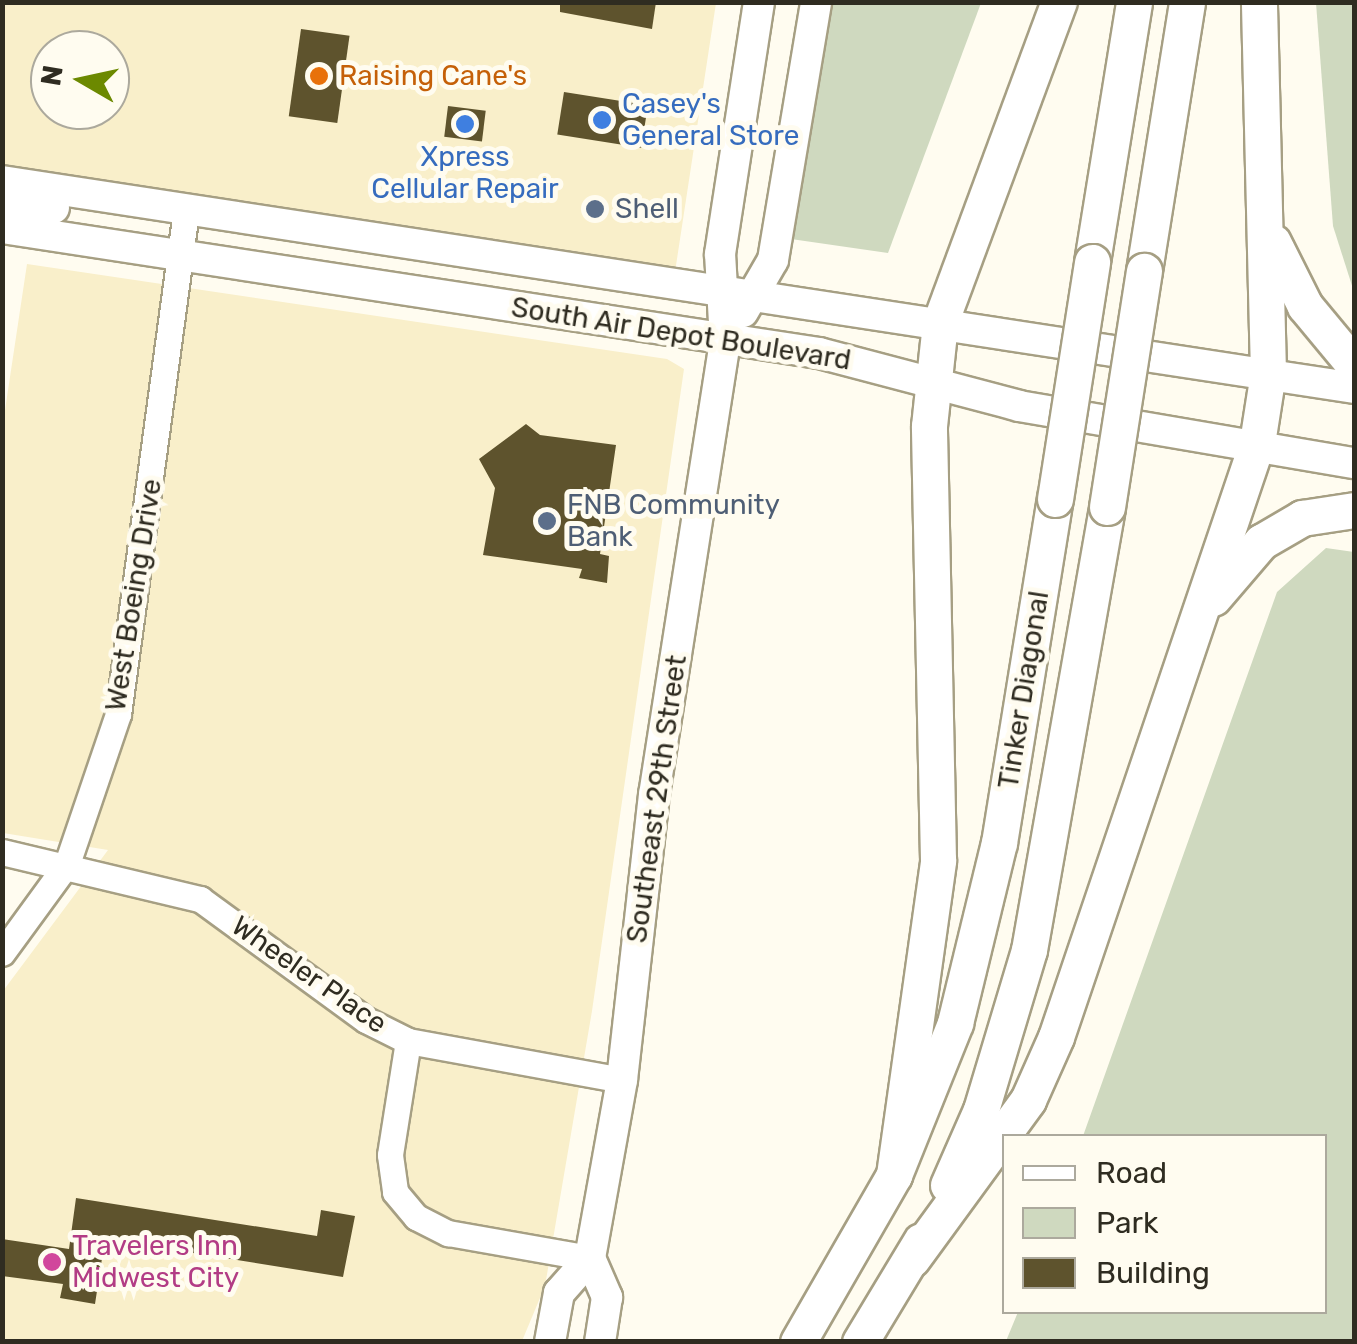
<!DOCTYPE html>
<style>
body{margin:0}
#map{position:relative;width:1357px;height:1344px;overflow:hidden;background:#fffcf0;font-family:Rubik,sans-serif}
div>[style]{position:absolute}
.built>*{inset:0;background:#f9efca}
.green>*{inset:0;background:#cfd9bf}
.building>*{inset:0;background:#5e532d;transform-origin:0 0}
.roads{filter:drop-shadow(2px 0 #a69f83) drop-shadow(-2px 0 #a69f83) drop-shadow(0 2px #a69f83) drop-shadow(0 -2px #a69f83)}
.minor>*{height:25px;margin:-12.5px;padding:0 12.5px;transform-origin:12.5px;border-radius:12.5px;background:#fff}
.major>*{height:30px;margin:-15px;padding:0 15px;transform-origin:15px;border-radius:15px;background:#fff}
.highway>*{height:35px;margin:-17.5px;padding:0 17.5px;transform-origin:17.5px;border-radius:17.5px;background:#fff}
.bridges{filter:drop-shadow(2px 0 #a69f83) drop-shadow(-2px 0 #a69f83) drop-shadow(0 2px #a69f83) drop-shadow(0 -2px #a69f83)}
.highway-bridge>*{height:35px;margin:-17.5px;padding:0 17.5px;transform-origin:17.5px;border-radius:17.5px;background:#fff}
.dots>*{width:28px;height:28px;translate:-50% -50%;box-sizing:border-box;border:5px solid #fffcf0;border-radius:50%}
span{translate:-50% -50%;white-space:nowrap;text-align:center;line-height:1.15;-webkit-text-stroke:10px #fffcf0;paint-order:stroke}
.food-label{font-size:28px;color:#c56008}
.left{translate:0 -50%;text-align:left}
.shop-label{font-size:28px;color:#366cbe}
.service-label{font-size:28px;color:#4e5e75}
.street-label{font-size:28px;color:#2f2c21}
.hotel-label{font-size:28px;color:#b23c85}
.frame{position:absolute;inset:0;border:5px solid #2f2c21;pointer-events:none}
.legend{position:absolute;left:1002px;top:1134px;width:325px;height:180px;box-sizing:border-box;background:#fffcf0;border:2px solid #aca99d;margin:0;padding:12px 18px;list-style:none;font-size:30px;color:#2f2c21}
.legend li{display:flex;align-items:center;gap:20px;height:50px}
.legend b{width:50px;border:2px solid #aca99d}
.north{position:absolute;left:30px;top:30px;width:100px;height:100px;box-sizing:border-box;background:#fffcf0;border:2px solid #aca99d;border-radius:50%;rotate:279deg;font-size:28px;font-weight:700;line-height:40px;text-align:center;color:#2f2c21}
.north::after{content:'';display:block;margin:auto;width:35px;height:45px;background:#6c8900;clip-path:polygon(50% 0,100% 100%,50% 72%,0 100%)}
</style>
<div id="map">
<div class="built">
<i style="clip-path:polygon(evenodd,3px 3px,716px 3px,675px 272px,3px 176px,3px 3px,50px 50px,110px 50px,110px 110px,50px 110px,50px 50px)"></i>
<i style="clip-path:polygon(27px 264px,667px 359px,684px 369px,592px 1011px,545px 1286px,522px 1341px,3px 1342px,3px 991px,108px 850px,3px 833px,2px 430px)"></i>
</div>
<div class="green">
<i style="clip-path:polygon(821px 3px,981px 3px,888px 253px,784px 238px)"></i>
<i style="clip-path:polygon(1316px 3px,1354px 3px,1354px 292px,1333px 226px)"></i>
<i style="clip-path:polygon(1326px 548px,1354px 552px,1354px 1341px,1006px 1341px,1018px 1312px,1324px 1312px,1324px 1136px,1083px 1136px,1277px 592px)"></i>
</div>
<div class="building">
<i style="clip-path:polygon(560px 2px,656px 2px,652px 29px,560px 12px)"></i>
<i style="left:301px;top:29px;width:49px;height:88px;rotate:8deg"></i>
<i style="left:564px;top:92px;width:85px;height:43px;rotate:9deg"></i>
<i style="left:448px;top:106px;width:38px;height:31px;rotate:7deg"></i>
<i style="clip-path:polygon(526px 424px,540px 435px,616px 445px,600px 554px,609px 556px,607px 583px,579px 578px,582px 569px,483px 555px,495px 488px,479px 459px)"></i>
<i style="clip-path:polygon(76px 1198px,317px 1236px,321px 1210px,355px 1216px,343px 1277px,105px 1239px,95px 1304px,60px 1298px,63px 1284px,2px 1276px,2px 1239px,69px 1249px)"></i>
</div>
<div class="roads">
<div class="minor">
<i style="left:2px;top:852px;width:204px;rotate:13.4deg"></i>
<i style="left:200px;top:899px;width:205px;rotate:36.1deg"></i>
<i style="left:366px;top:1020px;width:47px;rotate:26.6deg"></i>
<i style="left:408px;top:1041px;width:218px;rotate:10.3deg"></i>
<i style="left:2px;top:953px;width:110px;rotate:-53.9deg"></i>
<i style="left:67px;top:864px;width:158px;rotate:-71.2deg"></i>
<i style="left:118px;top:714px;width:508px;rotate:-82.3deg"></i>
<i style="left:408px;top:1041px;width:115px;rotate:99deg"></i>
<i style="left:390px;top:1155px;width:37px;rotate:82deg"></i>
<i style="left:395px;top:1192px;width:33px;rotate:50deg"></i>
<i style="left:416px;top:1217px;width:36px;rotate:27deg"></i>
<i style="left:448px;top:1233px;width:144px;rotate:10deg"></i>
</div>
<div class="major">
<i style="left:2px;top:181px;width:1368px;rotate:8.7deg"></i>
<i style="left:2px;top:206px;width:52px;rotate:2.2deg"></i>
<i style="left:2px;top:228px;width:827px;rotate:8.7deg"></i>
<i style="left:819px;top:353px;width:207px;rotate:14.8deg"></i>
<i style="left:1019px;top:406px;width:340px;rotate:9.7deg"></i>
<i style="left:743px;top:312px;width:60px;rotate:-60deg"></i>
<i style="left:773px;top:260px;width:262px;rotate:-80.5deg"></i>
<i style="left:590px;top:1258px;width:43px;rotate:66.4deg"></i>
<i style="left:607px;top:1297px;width:46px;rotate:98.8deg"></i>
<i style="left:550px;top:1342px;width:50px;rotate:-79.6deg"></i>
<i style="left:559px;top:1293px;width:47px;rotate:-48.5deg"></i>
<i style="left:590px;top:1258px;width:181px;rotate:-79.8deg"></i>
<i style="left:622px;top:1080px;width:287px;rotate:-83.6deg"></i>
<i style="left:654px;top:795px;width:461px;rotate:-81.1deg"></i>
<i style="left:725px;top:340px;width:86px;rotate:-93.3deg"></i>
<i style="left:720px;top:254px;width:255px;rotate:-81.2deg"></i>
</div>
<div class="highway">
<i style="left:1273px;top:242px;width:72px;rotate:63.4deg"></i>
<i style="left:1305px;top:306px;width:77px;rotate:50.3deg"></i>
<i style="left:1092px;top:262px;width:263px;rotate:-80.8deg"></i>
<i style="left:1144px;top:271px;width:272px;rotate:-80.9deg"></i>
<i style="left:1213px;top:598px;width:74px;rotate:-49.4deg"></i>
<i style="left:1261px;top:542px;width:48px;rotate:-30.3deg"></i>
<i style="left:1302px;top:518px;width:53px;rotate:-8.7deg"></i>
<i style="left:894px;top:1175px;width:318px;rotate:-82deg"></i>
<i style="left:938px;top:860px;width:434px;rotate:-91.2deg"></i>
<i style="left:929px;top:426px;width:104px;rotate:-83.9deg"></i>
<i style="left:940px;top:323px;width:342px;rotate:-69.7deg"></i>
<i style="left:948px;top:1185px;width:82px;rotate:-66.3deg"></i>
<i style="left:981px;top:1110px;width:167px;rotate:-73.3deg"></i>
<i style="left:1029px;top:950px;width:450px;rotate:-80deg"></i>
<i style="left:912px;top:1259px;width:197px;rotate:-53.9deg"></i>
<i style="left:1028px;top:1100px;width:69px;rotate:-66deg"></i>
<i style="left:1056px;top:1037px;width:627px;rotate:-71.31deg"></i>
<i style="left:1257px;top:443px;width:71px;rotate:-81.1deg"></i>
<i style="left:1268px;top:373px;width:371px;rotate:-91.4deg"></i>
<i style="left:798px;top:1342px;width:193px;rotate:-60.1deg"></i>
<i style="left:894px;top:1175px;width:164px;rotate:-68.1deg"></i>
<i style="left:955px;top:1023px;width:185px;rotate:-76.3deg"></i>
<i style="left:999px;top:843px;width:349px;rotate:-80.8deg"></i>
<i style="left:860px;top:1342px;width:118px;rotate:-58.9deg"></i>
</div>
</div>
<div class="bridges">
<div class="highway-bridge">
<i style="left:1055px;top:499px;width:240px;rotate:-81.1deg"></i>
<i style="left:1107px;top:507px;width:239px;rotate:-81.1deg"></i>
</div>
</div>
<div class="dots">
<i style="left:319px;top:76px;background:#e8710a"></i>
<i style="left:602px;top:120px;background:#3f7fe0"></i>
<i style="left:465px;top:124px;background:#3f7fe0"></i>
<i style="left:595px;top:209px;background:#5c6f8a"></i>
<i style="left:547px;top:521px;background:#5c6f8a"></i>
<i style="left:52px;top:1262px;background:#d1479c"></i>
</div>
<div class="food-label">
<span class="left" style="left:339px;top:76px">Raising Cane's</span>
</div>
<div class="shop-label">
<span class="left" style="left:622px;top:120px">Casey's<br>General Store</span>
<span style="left:465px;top:173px">Xpress<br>Cellular Repair</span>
</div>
<div class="service-label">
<span class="left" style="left:615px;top:209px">Shell</span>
<span class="left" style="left:567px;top:521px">FNB Community<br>Bank</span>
</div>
<div class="street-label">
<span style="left:681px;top:334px;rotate:9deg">South Air Depot Boulevard</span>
<span style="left:134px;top:595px;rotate:-81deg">West Boeing Drive</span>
<span style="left:1024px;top:690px;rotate:-81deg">Tinker Diagonal</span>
<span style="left:657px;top:799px;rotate:-82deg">Southeast 29th Street</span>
<span style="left:309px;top:975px;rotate:35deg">Wheeler Place</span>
</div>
<div class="hotel-label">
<span class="left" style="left:72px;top:1262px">Travelers Inn<br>Midwest City</span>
</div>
<div class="frame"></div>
<ul class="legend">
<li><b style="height:12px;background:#fff"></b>Road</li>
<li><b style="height:28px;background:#cfd9bf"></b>Park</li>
<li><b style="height:28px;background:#5e532d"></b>Building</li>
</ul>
<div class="north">N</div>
</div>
